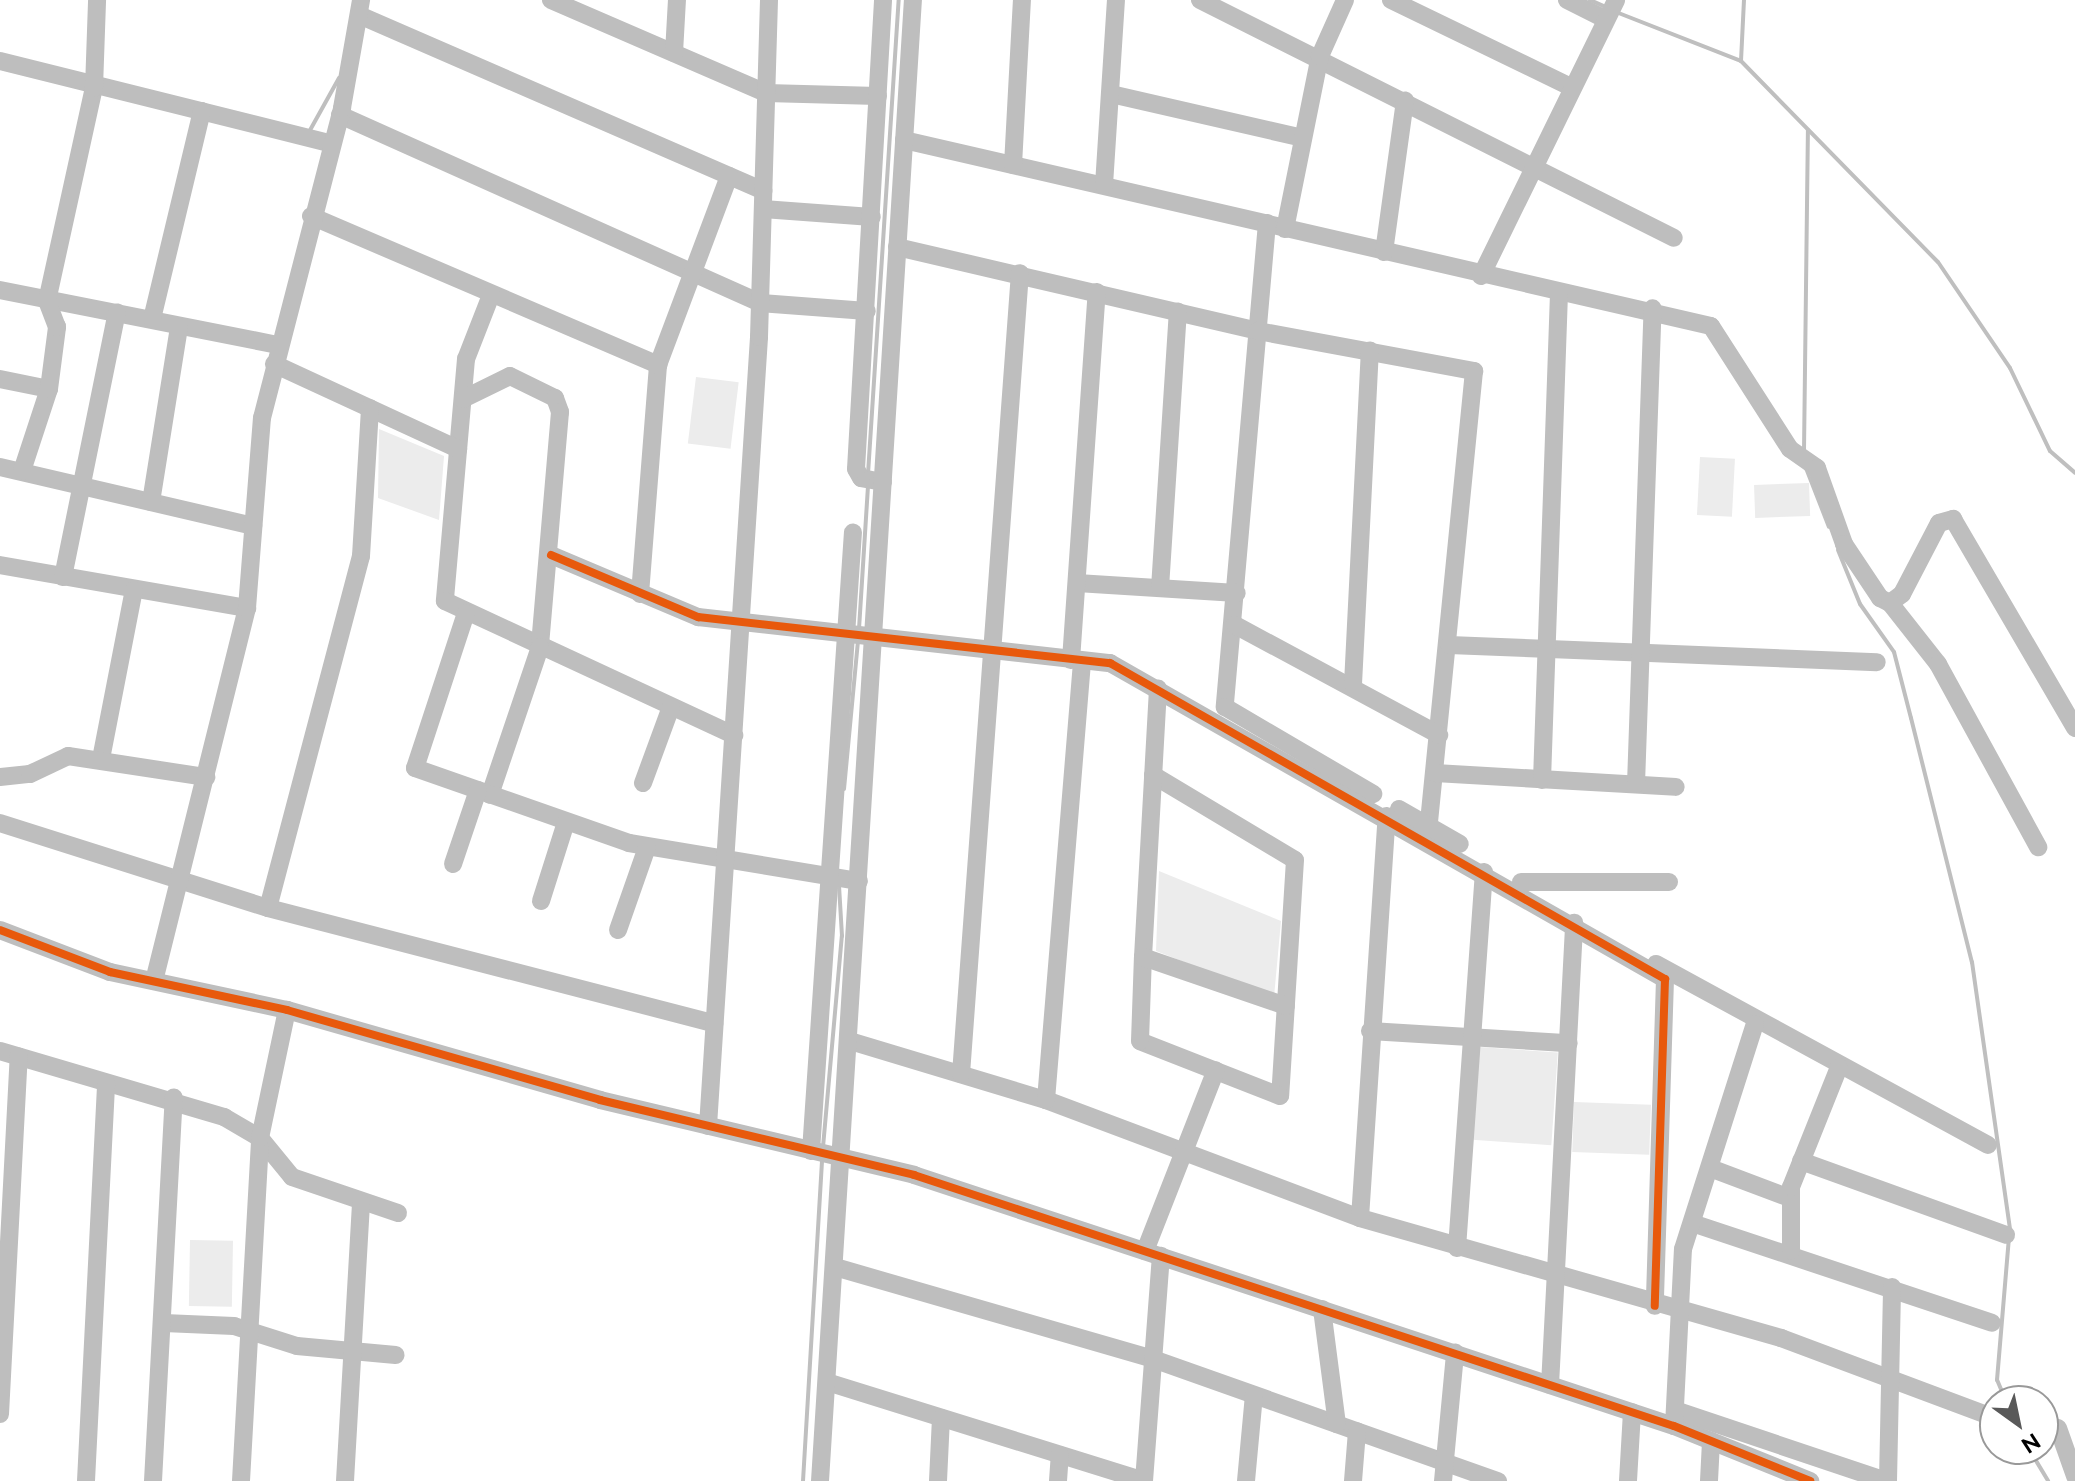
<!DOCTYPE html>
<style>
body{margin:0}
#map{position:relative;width:2075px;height:1481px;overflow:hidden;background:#fff;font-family:Raleway,sans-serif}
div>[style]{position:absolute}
.green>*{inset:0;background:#ececec;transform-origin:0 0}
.stream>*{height:4px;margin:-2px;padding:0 2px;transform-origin:2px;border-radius:2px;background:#bfbfbf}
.minor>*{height:18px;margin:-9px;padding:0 9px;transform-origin:9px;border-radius:9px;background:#bebebe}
.cycleway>*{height:8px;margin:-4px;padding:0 4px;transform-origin:4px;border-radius:4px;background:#e8590c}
span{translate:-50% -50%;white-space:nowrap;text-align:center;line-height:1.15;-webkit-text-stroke:8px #fff;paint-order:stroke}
.north{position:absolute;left:1979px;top:1385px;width:80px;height:80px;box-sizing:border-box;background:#fff;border:2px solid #999;border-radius:50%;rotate:147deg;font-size:22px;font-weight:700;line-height:32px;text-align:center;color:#000}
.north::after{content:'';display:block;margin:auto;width:28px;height:36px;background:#595959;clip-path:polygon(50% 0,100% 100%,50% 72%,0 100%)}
</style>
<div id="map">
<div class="green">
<i style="left:696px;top:377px;width:43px;height:67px;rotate:7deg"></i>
<i style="clip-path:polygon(379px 429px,444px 456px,439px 520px,378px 498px)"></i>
<i style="left:1700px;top:457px;width:35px;height:58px;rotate:3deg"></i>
<i style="left:1809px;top:483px;width:33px;height:55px;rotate:88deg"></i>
<i style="clip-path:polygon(1159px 871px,1281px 921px,1274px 997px,1156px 951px)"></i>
<i style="left:1479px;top:1047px;width:79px;height:93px;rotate:4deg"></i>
<i style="left:1574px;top:1102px;width:77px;height:50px;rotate:2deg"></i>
<i style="left:190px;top:1240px;width:43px;height:66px;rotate:1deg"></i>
</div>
<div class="stream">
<i style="left:1590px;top:0;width:20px;rotate:24deg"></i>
<i style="left:1616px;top:12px;width:134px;rotate:21.4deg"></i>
<i style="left:1741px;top:61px;width:281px;rotate:45.6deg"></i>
<i style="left:1938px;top:262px;width:128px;rotate:55.8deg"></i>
<i style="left:2010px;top:368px;width:92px;rotate:64.3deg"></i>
<i style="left:2050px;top:451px;width:33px;rotate:41deg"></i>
<i style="left:1741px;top:61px;width:61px;rotate:-87.2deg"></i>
<i style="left:309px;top:132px;width:62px;rotate:-60.9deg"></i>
<i style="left:1804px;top:451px;width:321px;rotate:-89.3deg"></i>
<i style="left:1806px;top:468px;width:63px;rotate:68.7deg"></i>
<i style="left:868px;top:474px;width:475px;rotate:-86.3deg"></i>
<i style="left:1838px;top:550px;width:58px;rotate:67.8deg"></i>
<i style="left:1860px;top:604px;width:59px;rotate:54.7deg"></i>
<i style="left:1894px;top:652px;width:68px;rotate:75.6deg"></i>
<i style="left:1911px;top:718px;width:252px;rotate:76deg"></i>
<i style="left:1972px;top:962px;width:270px;rotate:81.9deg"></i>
<i style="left:859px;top:629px;width:142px;rotate:-86.4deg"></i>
<i style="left:844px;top:789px;width:148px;rotate:-84.6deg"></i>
<i style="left:823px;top:1147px;width:212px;rotate:-84.9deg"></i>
<i style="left:842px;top:936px;width:51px;rotate:-93.4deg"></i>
<i style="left:2006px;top:1401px;width:23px;rotate:-113deg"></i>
<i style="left:1997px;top:1380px;width:143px;rotate:-85.2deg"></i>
<i style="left:2029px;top:1449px;width:37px;rotate:59deg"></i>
<i style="left:803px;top:1481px;width:322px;rotate:-86.6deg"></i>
</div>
<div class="minor">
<i style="left:551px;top:0;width:234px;rotate:23.4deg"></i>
<i style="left:766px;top:93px;width:112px;rotate:1.5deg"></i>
<i style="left:1200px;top:0;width:530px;rotate:26.66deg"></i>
<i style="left:1391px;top:0;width:200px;rotate:25.8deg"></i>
<i style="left:1567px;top:0;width:40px;rotate:26.6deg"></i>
<i style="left:359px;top:15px;width:441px;rotate:23.5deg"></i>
<i style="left:674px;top:53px;width:53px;rotate:-86.8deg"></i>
<i style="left:0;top:61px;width:342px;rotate:14deg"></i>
<i style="left:1111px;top:94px;width:197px;rotate:12.9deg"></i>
<i style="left:340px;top:115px;width:460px;rotate:24.1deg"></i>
<i style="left:760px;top:303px;width:107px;rotate:4.3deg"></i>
<i style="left:904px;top:140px;width:828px;rotate:12.98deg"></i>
<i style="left:1711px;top:326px;width:146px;rotate:57.3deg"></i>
<i style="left:1790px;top:449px;width:33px;rotate:35deg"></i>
<i style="left:1817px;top:468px;width:81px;rotate:70.4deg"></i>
<i style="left:1844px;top:544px;width:65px;rotate:56.3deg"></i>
<i style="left:1880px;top:598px;width:11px;rotate:27deg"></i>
<i style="left:1890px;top:603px;width:15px;rotate:-37deg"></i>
<i style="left:1902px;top:594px;width:80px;rotate:-62.5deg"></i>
<i style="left:1939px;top:523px;width:15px;rotate:-16deg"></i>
<i style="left:1953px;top:519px;width:242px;rotate:59.7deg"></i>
<i style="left:1013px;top:165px;width:165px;rotate:-86.9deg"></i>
<i style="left:1104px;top:185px;width:185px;rotate:-86.3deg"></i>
<i style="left:763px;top:209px;width:109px;rotate:4.2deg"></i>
<i style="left:311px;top:216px;width:378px;rotate:23.2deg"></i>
<i style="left:1267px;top:223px;width:486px;rotate:95deg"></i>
<i style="left:1225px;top:707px;width:172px;rotate:30.4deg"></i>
<i style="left:1285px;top:229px;width:177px;rotate:-78.6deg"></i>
<i style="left:1320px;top:56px;width:61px;rotate:-65.9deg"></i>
<i style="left:897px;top:247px;width:371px;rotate:13.1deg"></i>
<i style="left:1258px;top:331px;width:220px;rotate:10.5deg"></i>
<i style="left:1474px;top:371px;width:456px;rotate:95.7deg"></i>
<i style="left:1384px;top:252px;width:153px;rotate:-82.1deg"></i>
<i style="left:1481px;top:276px;width:307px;rotate:-63.9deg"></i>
<i style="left:0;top:290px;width:283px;rotate:11.2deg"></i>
<i style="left:491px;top:295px;width:69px;rotate:111.3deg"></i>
<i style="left:466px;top:359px;width:243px;rotate:95deg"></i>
<i style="left:445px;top:601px;width:319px;rotate:24.9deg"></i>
<i style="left:152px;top:319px;width:214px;rotate:-76.5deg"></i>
<i style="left:274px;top:364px;width:203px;rotate:24.8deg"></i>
<i style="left:0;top:379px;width:50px;rotate:11.5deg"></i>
<i style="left:463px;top:399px;width:52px;rotate:-26.1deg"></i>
<i style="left:510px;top:376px;width:50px;rotate:26.1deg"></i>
<i style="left:555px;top:398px;width:15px;rotate:70deg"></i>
<i style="left:560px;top:412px;width:236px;rotate:94.9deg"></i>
<i style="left:540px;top:647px;width:156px;rotate:108.7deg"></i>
<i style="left:0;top:467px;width:260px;rotate:13.1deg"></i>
<i style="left:22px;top:471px;width:86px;rotate:-71.8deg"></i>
<i style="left:49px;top:389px;width:63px;rotate:-82.6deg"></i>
<i style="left:57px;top:327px;width:28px;rotate:-111deg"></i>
<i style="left:47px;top:301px;width:218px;rotate:-77.6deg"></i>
<i style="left:94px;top:88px;width:88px;rotate:-88deg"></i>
<i style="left:883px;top:482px;width:22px;rotate:-170deg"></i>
<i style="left:861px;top:478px;width:10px;rotate:-119deg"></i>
<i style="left:856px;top:469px;width:470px;rotate:-86.7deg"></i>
<i style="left:151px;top:502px;width:177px;rotate:-80.9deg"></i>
<i style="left:551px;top:555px;width:160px;rotate:22.9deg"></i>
<i style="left:698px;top:617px;width:415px;rotate:6.4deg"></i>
<i style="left:1110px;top:663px;width:639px;rotate:29.66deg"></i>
<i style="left:1665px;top:979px;width:327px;rotate:91.8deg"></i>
<i style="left:0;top:565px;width:251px;rotate:9.9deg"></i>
<i style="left:63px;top:577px;width:270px;rotate:-78.5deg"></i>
<i style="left:1077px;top:583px;width:160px;rotate:3.6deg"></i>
<i style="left:1160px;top:588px;width:277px;rotate:-86.3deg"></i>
<i style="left:640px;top:594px;width:230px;rotate:-85.5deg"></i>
<i style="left:658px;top:365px;width:202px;rotate:-69.4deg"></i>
<i style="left:1890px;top:603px;width:78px;rotate:51.8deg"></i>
<i style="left:1938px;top:664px;width:209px;rotate:61.3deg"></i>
<i style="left:466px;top:613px;width:163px;rotate:108.2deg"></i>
<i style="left:415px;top:768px;width:227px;rotate:19.3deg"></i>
<i style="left:629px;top:843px;width:233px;rotate:9.4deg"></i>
<i style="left:1235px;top:625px;width:232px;rotate:28.3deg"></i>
<i style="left:1449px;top:645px;width:428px;rotate:2.3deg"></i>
<i style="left:1071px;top:660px;width:369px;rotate:-86deg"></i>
<i style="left:1353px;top:684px;width:334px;rotate:-87.1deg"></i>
<i style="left:101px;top:759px;width:172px;rotate:-79deg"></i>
<i style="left:1435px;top:773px;width:241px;rotate:3.3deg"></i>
<i style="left:1153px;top:775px;width:165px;rotate:30.9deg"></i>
<i style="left:1295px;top:860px;width:236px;rotate:93.6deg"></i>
<i style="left:1280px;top:1096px;width:150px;rotate:-158.6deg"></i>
<i style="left:1140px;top:1041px;width:84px;rotate:-88deg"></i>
<i style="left:1143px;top:957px;width:269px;rotate:-86.8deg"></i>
<i style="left:0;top:777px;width:30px;rotate:-6deg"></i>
<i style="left:30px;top:774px;width:42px;rotate:-25.3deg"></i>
<i style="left:68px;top:756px;width:140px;rotate:8.7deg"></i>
<i style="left:1542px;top:780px;width:487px;rotate:-88deg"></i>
<i style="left:643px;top:783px;width:81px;rotate:-69.8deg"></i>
<i style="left:1636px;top:784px;width:476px;rotate:-88deg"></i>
<i style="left:1399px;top:809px;width:70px;rotate:29.8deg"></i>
<i style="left:0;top:823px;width:281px;rotate:17.6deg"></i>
<i style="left:268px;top:908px;width:461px;rotate:14.5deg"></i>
<i style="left:453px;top:864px;width:78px;rotate:-71.3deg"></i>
<i style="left:1521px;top:882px;width:148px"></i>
<i style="left:541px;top:901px;width:83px;rotate:-72.4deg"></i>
<i style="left:268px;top:908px;width:364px;rotate:-75.2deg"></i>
<i style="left:361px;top:556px;width:148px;rotate:-86.5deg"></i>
<i style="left:0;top:930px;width:118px;rotate:20.9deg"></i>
<i style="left:110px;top:972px;width:181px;rotate:12.1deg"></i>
<i style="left:287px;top:1010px;width:326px;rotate:16deg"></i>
<i style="left:600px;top:1100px;width:323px;rotate:13.4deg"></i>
<i style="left:914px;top:1175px;width:800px;rotate:18.28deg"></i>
<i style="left:1674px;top:1426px;width:147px;rotate:22deg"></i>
<i style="left:618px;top:930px;width:88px;rotate:-70.7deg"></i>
<i style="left:1143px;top:957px;width:151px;rotate:18.9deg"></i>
<i style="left:1656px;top:964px;width:378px;rotate:28.6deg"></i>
<i style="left:154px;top:981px;width:384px;rotate:-76deg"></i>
<i style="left:247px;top:608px;width:191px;rotate:-85.5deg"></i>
<i style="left:262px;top:418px;width:320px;rotate:-75.5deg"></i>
<i style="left:342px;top:108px;width:110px;rotate:-80deg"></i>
<i style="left:1370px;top:1031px;width:199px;rotate:3.5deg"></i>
<i style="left:850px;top:1041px;width:205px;rotate:16.8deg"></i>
<i style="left:1046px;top:1100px;width:335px;rotate:20.6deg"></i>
<i style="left:1360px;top:1218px;width:438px;rotate:15.9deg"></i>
<i style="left:1781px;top:1338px;width:228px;rotate:20.5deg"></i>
<i style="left:0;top:1051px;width:234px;rotate:16.4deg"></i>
<i style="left:224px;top:1117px;width:42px;rotate:30.3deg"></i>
<i style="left:260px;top:1138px;width:50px;rotate:50.6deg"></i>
<i style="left:292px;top:1177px;width:112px;rotate:18.8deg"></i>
<i style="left:961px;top:1074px;width:803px;rotate:-85.79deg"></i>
<i style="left:1046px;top:1100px;width:440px;rotate:-85.3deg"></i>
<i style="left:708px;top:1126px;width:791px;rotate:-86.3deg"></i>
<i style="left:759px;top:337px;width:337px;rotate:-88.3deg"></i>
<i style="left:811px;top:1151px;width:620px;rotate:-86.12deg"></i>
<i style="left:1801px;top:1161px;width:218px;rotate:19.8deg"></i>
<i style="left:1710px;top:1168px;width:85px;rotate:20.6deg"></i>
<i style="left:1360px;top:1218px;width:403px;rotate:-86.2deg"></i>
<i style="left:1692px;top:1223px;width:316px;rotate:18.4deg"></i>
<i style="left:1457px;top:1248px;width:377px;rotate:-85.9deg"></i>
<i style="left:1145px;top:1251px;width:194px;rotate:-68.6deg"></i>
<i style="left:1791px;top:1251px;width:64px;rotate:-90deg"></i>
<i style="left:1791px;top:1187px;width:129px;rotate:-68.2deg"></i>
<i style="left:835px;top:1267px;width:331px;rotate:16.1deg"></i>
<i style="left:1153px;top:1359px;width:366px;rotate:19.5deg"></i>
<i style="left:1322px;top:1309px;width:116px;rotate:82.6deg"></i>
<i style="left:164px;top:1323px;width:70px;rotate:2.5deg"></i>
<i style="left:234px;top:1326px;width:66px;rotate:17.6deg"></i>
<i style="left:297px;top:1346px;width:99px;rotate:5.2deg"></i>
<i style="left:827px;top:1382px;width:332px;rotate:17.3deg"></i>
<i style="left:1550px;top:1385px;width:463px;rotate:-87deg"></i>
<i style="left:1675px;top:1410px;width:223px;rotate:18.6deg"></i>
<i style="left:0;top:1414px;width:358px;rotate:-87deg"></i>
<i style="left:1674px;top:1426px;width:177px;rotate:-87.1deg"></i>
<i style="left:1683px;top:1249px;width:236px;rotate:-72.3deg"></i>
<i style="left:2058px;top:1428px;width:51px;rotate:70.5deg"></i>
<i style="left:86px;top:1481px;width:398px;rotate:-87.1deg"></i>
<i style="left:153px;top:1481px;width:384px;rotate:-86.9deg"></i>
<i style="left:241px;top:1481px;width:344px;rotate:-86.8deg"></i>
<i style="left:260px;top:1138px;width:131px;rotate:-78.1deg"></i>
<i style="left:345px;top:1481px;width:278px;rotate:-86.7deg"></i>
<i style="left:820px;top:1481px;width:1484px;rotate:-86.41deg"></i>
<i style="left:938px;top:1481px;width:63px;rotate:-87.3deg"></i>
<i style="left:1058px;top:1481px;width:26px;rotate:-86deg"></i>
<i style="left:1144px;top:1481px;width:226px;rotate:-85.7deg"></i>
<i style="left:1246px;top:1481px;width:86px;rotate:-84.7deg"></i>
<i style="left:1353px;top:1481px;width:50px;rotate:-85.4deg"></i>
<i style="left:1443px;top:1481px;width:129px;rotate:-84.6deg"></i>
<i style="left:1628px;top:1481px;width:69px;rotate:-86.7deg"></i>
<i style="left:1709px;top:1481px;width:40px;rotate:-87.1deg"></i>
<i style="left:1888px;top:1481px;width:194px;rotate:-88.8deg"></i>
</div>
<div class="cycleway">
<i style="left:551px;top:555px;width:160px;rotate:22.9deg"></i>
<i style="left:698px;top:617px;width:415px;rotate:6.4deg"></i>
<i style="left:1110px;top:663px;width:639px;rotate:29.66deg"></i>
<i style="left:1665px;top:979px;width:327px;rotate:91.8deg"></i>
<i style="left:0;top:930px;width:118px;rotate:20.9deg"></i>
<i style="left:110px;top:972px;width:181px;rotate:12.1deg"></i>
<i style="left:287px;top:1010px;width:326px;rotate:16deg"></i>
<i style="left:600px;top:1100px;width:323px;rotate:13.4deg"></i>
<i style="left:914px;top:1175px;width:800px;rotate:18.28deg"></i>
<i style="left:1674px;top:1426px;width:147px;rotate:22deg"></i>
</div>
<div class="north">N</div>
</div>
